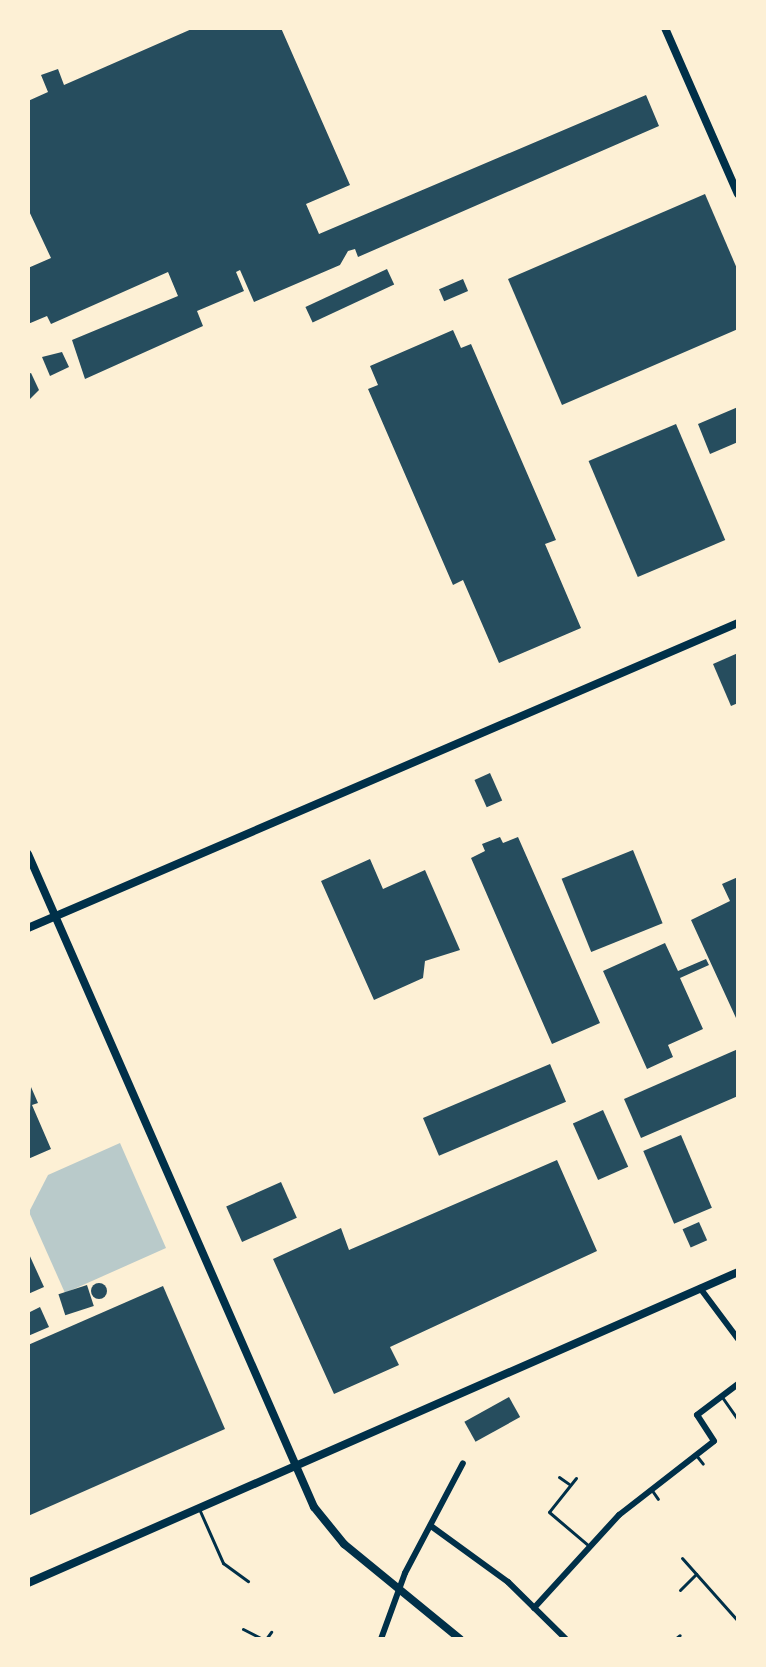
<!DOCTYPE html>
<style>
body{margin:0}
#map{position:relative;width:766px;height:1667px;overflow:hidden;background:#fdf0d5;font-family:Barlow,sans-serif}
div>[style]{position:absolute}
.green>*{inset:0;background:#b9caca}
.building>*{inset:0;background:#264d5e;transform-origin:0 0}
.round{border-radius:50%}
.path>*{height:3px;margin:-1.5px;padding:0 1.5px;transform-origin:1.5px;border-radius:1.5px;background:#003049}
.service>*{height:3px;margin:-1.5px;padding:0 1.5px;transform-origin:1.5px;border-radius:1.5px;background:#003049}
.minor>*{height:6px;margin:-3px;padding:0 3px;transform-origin:3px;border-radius:3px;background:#003049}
.tertiary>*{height:8px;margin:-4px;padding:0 4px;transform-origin:4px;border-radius:4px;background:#003049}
span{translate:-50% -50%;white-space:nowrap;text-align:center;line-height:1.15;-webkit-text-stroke:6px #fdf0d5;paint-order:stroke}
.frame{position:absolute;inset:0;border:30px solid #fdf0d5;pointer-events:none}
</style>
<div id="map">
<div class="green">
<i style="clip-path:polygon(120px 1143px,166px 1248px,65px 1293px,29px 1212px,48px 1175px)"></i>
</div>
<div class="building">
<i style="clip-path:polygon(194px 28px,281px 28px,350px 185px,306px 204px,319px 234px,646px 95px,659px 126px,358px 257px,355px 249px,348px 251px,340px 265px,254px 302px,240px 270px,236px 272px,244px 291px,197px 311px,203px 326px,85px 379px,72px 340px,178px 296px,168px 272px,51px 324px,47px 316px,28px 324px,28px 268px,51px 258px,28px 209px,28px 101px,48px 92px,41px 75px,58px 69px,64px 85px)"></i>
<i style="clip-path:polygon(705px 194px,738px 271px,738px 329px,562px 405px,508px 279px)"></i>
<i style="left:387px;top:269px;width:17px;height:90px;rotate:65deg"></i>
<i style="left:463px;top:279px;width:13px;height:26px;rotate:67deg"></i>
<i style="clip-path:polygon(453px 330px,461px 348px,471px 344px,556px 540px,545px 544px,581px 628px,499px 663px,463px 580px,453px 585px,368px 389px,378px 385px,370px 366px)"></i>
<i style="clip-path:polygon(62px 352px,69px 367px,50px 376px,42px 357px)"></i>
<i style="clip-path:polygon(31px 373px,39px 390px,28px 401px,28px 374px)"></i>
<i style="clip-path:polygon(738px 407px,738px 442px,710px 454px,698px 424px)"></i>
<i style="left:676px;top:424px;width:126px;height:95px;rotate:67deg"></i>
<i style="clip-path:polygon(738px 653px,738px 703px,731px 706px,713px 664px)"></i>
<i style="left:490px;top:773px;width:30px;height:17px;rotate:66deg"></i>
<i style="clip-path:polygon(500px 837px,503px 843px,518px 837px,600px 1023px,552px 1044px,471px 858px,485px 851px,482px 844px)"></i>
<i style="left:633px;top:850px;width:79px;height:77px;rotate:68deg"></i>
<i style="clip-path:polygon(370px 859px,383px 889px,425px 870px,460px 950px,425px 961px,423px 978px,374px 1000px,321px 881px)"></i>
<i style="clip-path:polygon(738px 877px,738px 1017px,736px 1018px,691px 920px,730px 901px,722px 884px)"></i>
<i style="clip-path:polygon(665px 943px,678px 971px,706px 959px,709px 965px,680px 978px,703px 1029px,668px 1045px,673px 1057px,647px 1069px,603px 971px)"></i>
<i style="clip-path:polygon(738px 1049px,738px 1096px,641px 1138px,624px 1099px)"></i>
<i style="left:550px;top:1064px;width:41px;height:138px;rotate:67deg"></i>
<i style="clip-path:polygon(31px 1087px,38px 1103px,32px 1105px,51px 1149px,28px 1159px)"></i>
<i style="left:603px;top:1110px;width:62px;height:33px;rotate:66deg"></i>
<i style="left:681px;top:1135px;width:79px;height:41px;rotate:67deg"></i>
<i style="clip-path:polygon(557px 1160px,597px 1251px,390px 1347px,399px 1365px,334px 1394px,273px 1259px,341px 1228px,349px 1250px)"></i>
<i style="left:281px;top:1182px;width:39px;height:60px;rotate:66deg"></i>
<i style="left:699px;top:1222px;width:20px;height:18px;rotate:66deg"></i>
<i style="clip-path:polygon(28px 1252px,44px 1287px,28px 1294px)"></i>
<i class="round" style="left:91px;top:1283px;width:16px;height:16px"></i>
<i style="left:87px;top:1285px;width:22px;height:30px;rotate:72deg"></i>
<i style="clip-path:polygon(163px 1286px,225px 1429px,28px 1516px,28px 1345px)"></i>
<i style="clip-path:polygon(40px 1307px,49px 1327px,28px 1336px,28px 1313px)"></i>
<i style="left:509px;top:1397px;width:23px;height:51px;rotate:61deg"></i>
</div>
<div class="path">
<i style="left:675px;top:1639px;width:6px;rotate:-39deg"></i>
</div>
<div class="service">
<i style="left:722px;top:1397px;width:28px;rotate:55deg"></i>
<i style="left:696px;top:1455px;width:11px;rotate:52deg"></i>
<i style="left:559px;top:1477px;width:12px;rotate:35deg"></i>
<i style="left:576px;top:1478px;width:43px;rotate:128.5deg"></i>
<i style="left:549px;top:1512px;width:52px;rotate:40.4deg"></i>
<i style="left:651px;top:1489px;width:12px;rotate:55deg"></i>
<i style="left:200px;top:1511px;width:57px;rotate:66.1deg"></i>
<i style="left:223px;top:1563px;width:31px;rotate:36deg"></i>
<i style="left:682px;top:1558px;width:84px;rotate:48.4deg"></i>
<i style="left:680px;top:1590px;width:23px;rotate:-45deg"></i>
<i style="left:243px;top:1629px;width:22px;rotate:27deg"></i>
<i style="left:266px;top:1639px;width:9px;rotate:-54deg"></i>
</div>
<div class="minor">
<i style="left:700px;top:1288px;width:64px;rotate:53.3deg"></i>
<i style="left:431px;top:1526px;width:95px;rotate:36deg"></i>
<i style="left:508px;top:1582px;width:81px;rotate:44.5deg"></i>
<i style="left:534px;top:1608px;width:126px;rotate:-47.6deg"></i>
<i style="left:619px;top:1515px;width:120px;rotate:-37.9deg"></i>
<i style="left:714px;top:1441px;width:31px;rotate:-123deg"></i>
<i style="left:697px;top:1415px;width:51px;rotate:-37.1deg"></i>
<i style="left:381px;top:1639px;width:70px;rotate:-70deg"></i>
<i style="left:405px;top:1573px;width:124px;rotate:-62.2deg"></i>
</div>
<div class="tertiary">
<i style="left:665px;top:28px;width:181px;rotate:66.3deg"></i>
<i style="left:28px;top:854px;width:713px;rotate:66.35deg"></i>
<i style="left:314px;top:1507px;width:48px;rotate:51deg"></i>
<i style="left:344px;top:1544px;width:150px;rotate:39.3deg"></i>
<i style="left:28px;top:928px;width:773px;rotate:-23.25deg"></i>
<i style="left:28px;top:1583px;width:775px;rotate:-23.65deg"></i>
</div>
<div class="frame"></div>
</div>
